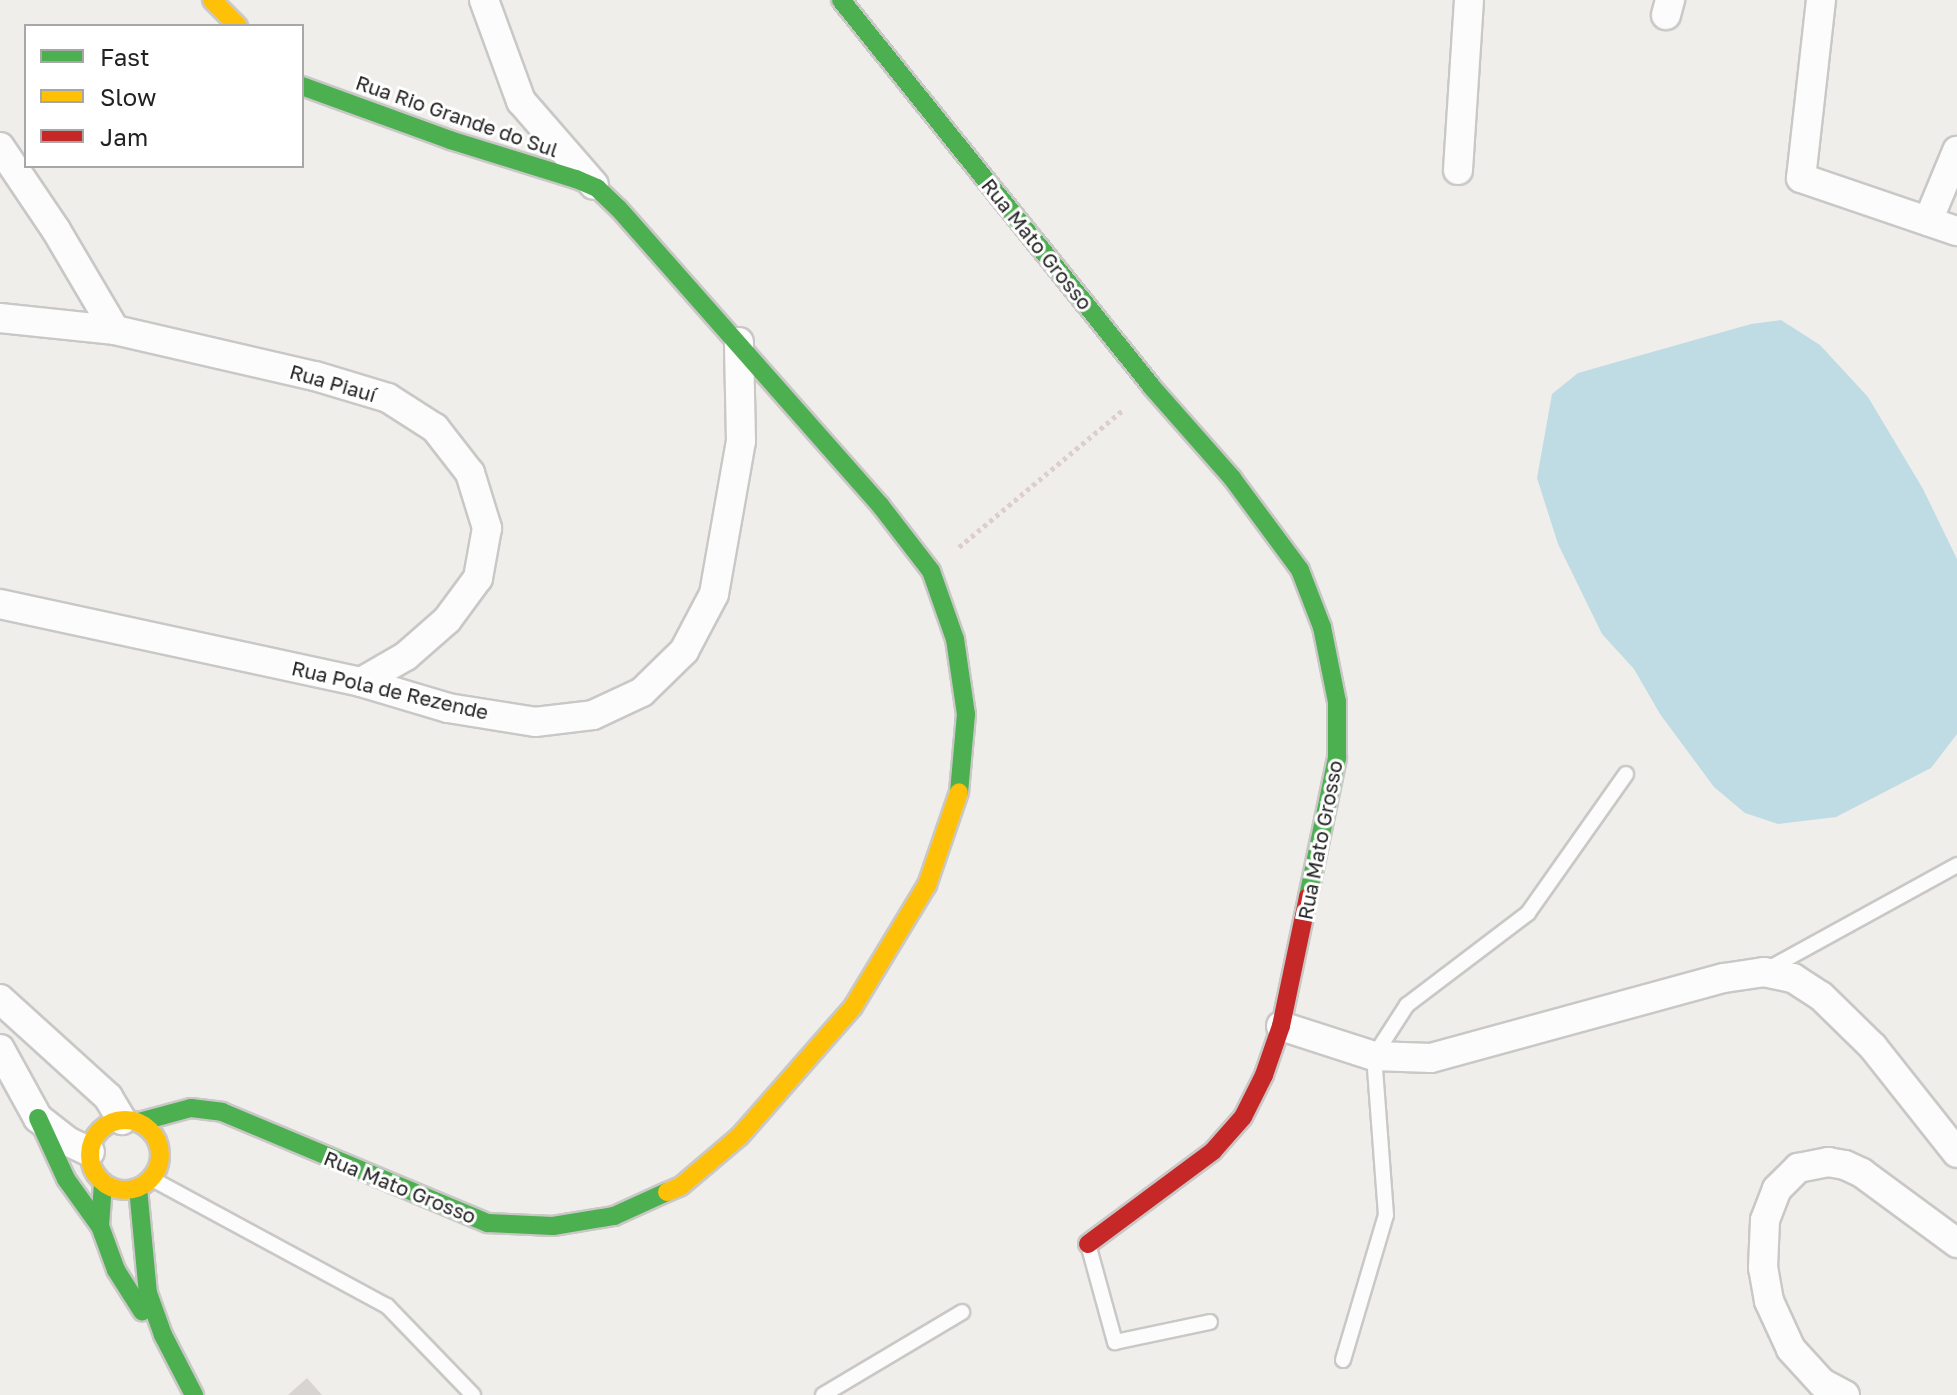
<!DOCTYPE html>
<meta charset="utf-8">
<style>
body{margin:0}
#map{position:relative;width:1957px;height:1395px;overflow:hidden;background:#f0eeeb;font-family:"Golos Text",sans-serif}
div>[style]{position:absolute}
.water>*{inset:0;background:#bfdbe3}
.building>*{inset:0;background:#d7d4d2}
.path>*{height:5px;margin-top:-2.5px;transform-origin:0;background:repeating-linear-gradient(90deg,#dccecd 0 4px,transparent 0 8px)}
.roads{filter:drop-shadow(2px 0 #c9c8c7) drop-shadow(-2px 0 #c9c8c7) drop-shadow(0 2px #c9c8c7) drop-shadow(0 -2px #c9c8c7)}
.lane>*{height:14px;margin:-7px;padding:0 7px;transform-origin:7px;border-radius:7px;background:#fdfcfc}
.street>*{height:28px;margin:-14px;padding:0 14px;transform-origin:14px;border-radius:14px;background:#fdfcfc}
.fast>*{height:18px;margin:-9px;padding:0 9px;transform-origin:9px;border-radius:9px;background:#4caf50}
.slow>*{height:18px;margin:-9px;padding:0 9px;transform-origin:9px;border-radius:9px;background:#ffc107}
.slow>.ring{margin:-9px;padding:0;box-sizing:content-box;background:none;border:18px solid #ffc107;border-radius:50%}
.jam>*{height:18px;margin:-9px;padding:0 9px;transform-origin:9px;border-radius:9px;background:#c62828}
span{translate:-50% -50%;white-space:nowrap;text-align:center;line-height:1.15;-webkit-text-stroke:6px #fff;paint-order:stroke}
.street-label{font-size:20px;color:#222}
.legend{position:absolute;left:24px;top:24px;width:280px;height:144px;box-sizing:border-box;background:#fff;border:2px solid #a7a7a7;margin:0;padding:10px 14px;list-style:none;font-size:24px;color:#222}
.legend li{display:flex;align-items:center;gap:16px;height:40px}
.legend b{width:40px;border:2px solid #a7a7a7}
</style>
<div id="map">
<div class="water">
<i style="clip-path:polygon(1781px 320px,1820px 345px,1868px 397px,1923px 489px,1957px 559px,1957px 734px,1931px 768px,1836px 817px,1778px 824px,1745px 813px,1714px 787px,1660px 714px,1634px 669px,1602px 634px,1558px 544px,1537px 478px,1552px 394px,1578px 373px,1751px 324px)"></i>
</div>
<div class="building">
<i style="clip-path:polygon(307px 1378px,322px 1395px,288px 1395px)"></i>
</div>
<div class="path">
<i style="left:959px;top:547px;width:214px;rotate:-39.9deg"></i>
</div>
<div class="roads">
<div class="lane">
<i style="left:1768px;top:969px;width:216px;rotate:-28.8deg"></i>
<i style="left:152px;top:1179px;width:267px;rotate:28.4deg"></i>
<i style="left:387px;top:1306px;width:124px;rotate:46deg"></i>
<i style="left:1088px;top:1244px;width:102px;rotate:74.6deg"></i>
<i style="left:1115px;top:1342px;width:97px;rotate:-11.9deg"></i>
<i style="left:1343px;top:1360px;width:151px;rotate:-73.5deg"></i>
<i style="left:1386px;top:1215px;width:159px;rotate:-94.3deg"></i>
<i style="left:1374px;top:1056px;width:61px;rotate:-57.1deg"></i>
<i style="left:1407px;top:1005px;width:152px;rotate:-37.2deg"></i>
<i style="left:1528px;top:913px;width:170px;rotate:-54.8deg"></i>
<i style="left:823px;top:1395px;width:162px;rotate:-30.8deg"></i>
</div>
<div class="street">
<i style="left:484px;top:0;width:108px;rotate:69.9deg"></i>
<i style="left:521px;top:101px;width:111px;rotate:49deg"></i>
<i style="left:1821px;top:0;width:179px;rotate:96.4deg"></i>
<i style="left:1801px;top:178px;width:165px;rotate:18.8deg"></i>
<i style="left:1666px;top:15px;width:16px;rotate:-75deg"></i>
<i style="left:0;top:147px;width:100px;rotate:56deg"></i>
<i style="left:56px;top:230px;width:116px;rotate:59.5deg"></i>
<i style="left:1458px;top:170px;width:170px;rotate:-86.3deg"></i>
<i style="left:1928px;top:221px;width:76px;rotate:-67.5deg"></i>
<i style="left:0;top:318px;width:116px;rotate:6deg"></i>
<i style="left:115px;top:330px;width:205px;rotate:13deg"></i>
<i style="left:315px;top:376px;width:76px;rotate:16.8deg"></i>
<i style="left:388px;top:398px;width:56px;rotate:32.6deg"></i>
<i style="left:435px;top:428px;width:57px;rotate:52.1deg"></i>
<i style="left:470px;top:473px;width:58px;rotate:72.8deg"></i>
<i style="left:487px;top:528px;width:51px;rotate:100.2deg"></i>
<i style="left:478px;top:578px;width:52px;rotate:126.4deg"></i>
<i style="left:447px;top:620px;width:55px;rotate:138.7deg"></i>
<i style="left:406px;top:656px;width:52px;rotate:150deg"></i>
<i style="left:0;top:604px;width:369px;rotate:12.2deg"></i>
<i style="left:361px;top:682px;width:91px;rotate:16.6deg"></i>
<i style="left:448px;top:708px;width:88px;rotate:9.1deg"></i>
<i style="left:535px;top:722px;width:58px;rotate:-6.9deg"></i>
<i style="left:593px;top:715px;width:54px;rotate:-25.1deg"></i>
<i style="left:642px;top:692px;width:59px;rotate:-44.3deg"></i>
<i style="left:684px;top:651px;width:64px;rotate:-62.2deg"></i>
<i style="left:714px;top:594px;width:155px;rotate:-80deg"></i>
<i style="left:741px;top:441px;width:99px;rotate:-91.2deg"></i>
<i style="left:0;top:999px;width:146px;rotate:42.2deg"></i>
<i style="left:108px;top:1097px;width:27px;rotate:59deg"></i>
<i style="left:1281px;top:1026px;width:98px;rotate:17.9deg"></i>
<i style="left:1374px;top:1056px;width:57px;rotate:2deg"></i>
<i style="left:1431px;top:1058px;width:304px;rotate:-15.3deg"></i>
<i style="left:1724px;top:978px;width:40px;rotate:-8.5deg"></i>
<i style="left:1764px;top:972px;width:30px;rotate:12deg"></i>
<i style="left:1793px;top:978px;width:33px;rotate:33deg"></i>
<i style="left:1821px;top:996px;width:73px;rotate:44.4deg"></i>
<i style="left:1873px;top:1047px;width:135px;rotate:51.6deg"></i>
<i style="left:0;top:1049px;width:79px;rotate:61.2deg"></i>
<i style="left:38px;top:1118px;width:39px;rotate:38deg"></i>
<i style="left:69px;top:1142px;width:23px;rotate:25deg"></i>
<i style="left:1845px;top:1395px;width:26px;rotate:-152deg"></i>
<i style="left:1822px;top:1383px;width:46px;rotate:-132.4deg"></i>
<i style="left:1791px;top:1349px;width:53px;rotate:-114.6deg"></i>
<i style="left:1769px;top:1301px;width:34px;rotate:-100deg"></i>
<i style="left:1763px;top:1268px;width:48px;rotate:-87.6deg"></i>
<i style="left:1765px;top:1220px;width:33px;rotate:-69deg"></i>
<i style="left:1777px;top:1189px;width:30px;rotate:-45deg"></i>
<i style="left:1798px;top:1168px;width:31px;rotate:-11deg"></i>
<i style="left:1828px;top:1162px;width:17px;rotate:10deg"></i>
<i style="left:1845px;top:1165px;width:19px;rotate:25deg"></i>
<i style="left:1862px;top:1173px;width:118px;rotate:36.4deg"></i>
</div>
<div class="fast">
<i style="left:841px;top:0;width:495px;rotate:51.2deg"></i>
<i style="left:1151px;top:386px;width:123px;rotate:48.6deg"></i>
<i style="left:1232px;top:478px;width:114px;rotate:53.5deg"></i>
<i style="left:1300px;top:570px;width:61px;rotate:68.9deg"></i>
<i style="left:1322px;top:627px;width:76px;rotate:78.7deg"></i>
<i style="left:1337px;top:702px;width:56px;rotate:90deg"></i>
<i style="left:1337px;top:758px;width:142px;rotate:101.8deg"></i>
<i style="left:302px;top:86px;width:158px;rotate:20deg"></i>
<i style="left:450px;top:140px;width:132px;rotate:17.2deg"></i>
<i style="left:576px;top:179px;width:23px;rotate:23deg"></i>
<i style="left:597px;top:188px;width:30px;rotate:44deg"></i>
<i style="left:619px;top:209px;width:395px;rotate:48.6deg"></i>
<i style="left:880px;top:505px;width:83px;rotate:52.3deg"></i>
<i style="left:931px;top:571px;width:72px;rotate:70.6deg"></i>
<i style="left:955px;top:639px;width:76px;rotate:81.7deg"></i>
<i style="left:966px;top:714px;width:78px;rotate:95.1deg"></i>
<i style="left:38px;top:1118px;width:67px;rotate:65.3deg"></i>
<i style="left:66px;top:1179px;width:57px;rotate:54.3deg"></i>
<i style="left:139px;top:1122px;width:54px;rotate:-15.1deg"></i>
<i style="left:191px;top:1108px;width:31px;rotate:7deg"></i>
<i style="left:222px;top:1112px;width:288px;rotate:22.7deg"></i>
<i style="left:488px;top:1223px;width:65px;rotate:2.6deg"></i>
<i style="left:553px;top:1226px;width:62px;rotate:-9.3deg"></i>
<i style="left:614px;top:1216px;width:58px;rotate:-24.4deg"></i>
<i style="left:103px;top:1183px;width:43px;rotate:94deg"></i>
<i style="left:100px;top:1226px;width:47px;rotate:70deg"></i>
<i style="left:116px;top:1270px;width:49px;rotate:57.6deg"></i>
<i style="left:138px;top:1188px;width:105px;rotate:84.6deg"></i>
<i style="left:148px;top:1293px;width:45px;rotate:70.3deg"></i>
<i style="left:163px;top:1335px;width:68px;rotate:62.7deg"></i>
</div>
<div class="slow">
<i style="left:212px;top:0;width:37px;rotate:45deg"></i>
<i class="ring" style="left:90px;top:1120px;width:52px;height:52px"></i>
<i style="left:667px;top:1192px;width:15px;rotate:-23deg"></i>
<i style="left:681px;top:1186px;width:77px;rotate:-40.3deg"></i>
<i style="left:740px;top:1136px;width:171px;rotate:-48.8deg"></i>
<i style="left:853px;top:1007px;width:143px;rotate:-58.8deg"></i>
<i style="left:927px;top:885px;width:98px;rotate:-71deg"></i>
</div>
<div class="jam">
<i style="left:1088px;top:1244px;width:156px;rotate:-36.6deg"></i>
<i style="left:1213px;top:1151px;width:45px;rotate:-48.6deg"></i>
<i style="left:1243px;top:1117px;width:47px;rotate:-63.4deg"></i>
<i style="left:1264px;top:1075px;width:52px;rotate:-70.9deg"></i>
<i style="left:1281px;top:1026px;width:132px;rotate:-78.2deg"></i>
</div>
</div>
<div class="street-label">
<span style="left:457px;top:116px;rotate:19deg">Rua Rio Grande do Sul</span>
<span style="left:1037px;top:244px;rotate:51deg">Rua Mato Grosso</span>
<span style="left:333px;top:383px;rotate:16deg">Rua Piauí</span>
<span style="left:390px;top:690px;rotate:13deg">Rua Pola de Rezende</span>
<span style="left:1320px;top:840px;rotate:-79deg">Rua Mato Grosso</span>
<span style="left:400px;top:1187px;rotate:22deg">Rua Mato Grosso</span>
</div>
<ul class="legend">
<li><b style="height:10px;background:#4caf50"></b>Fast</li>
<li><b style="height:10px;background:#ffc107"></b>Slow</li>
<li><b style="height:10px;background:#c62828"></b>Jam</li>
</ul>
</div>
